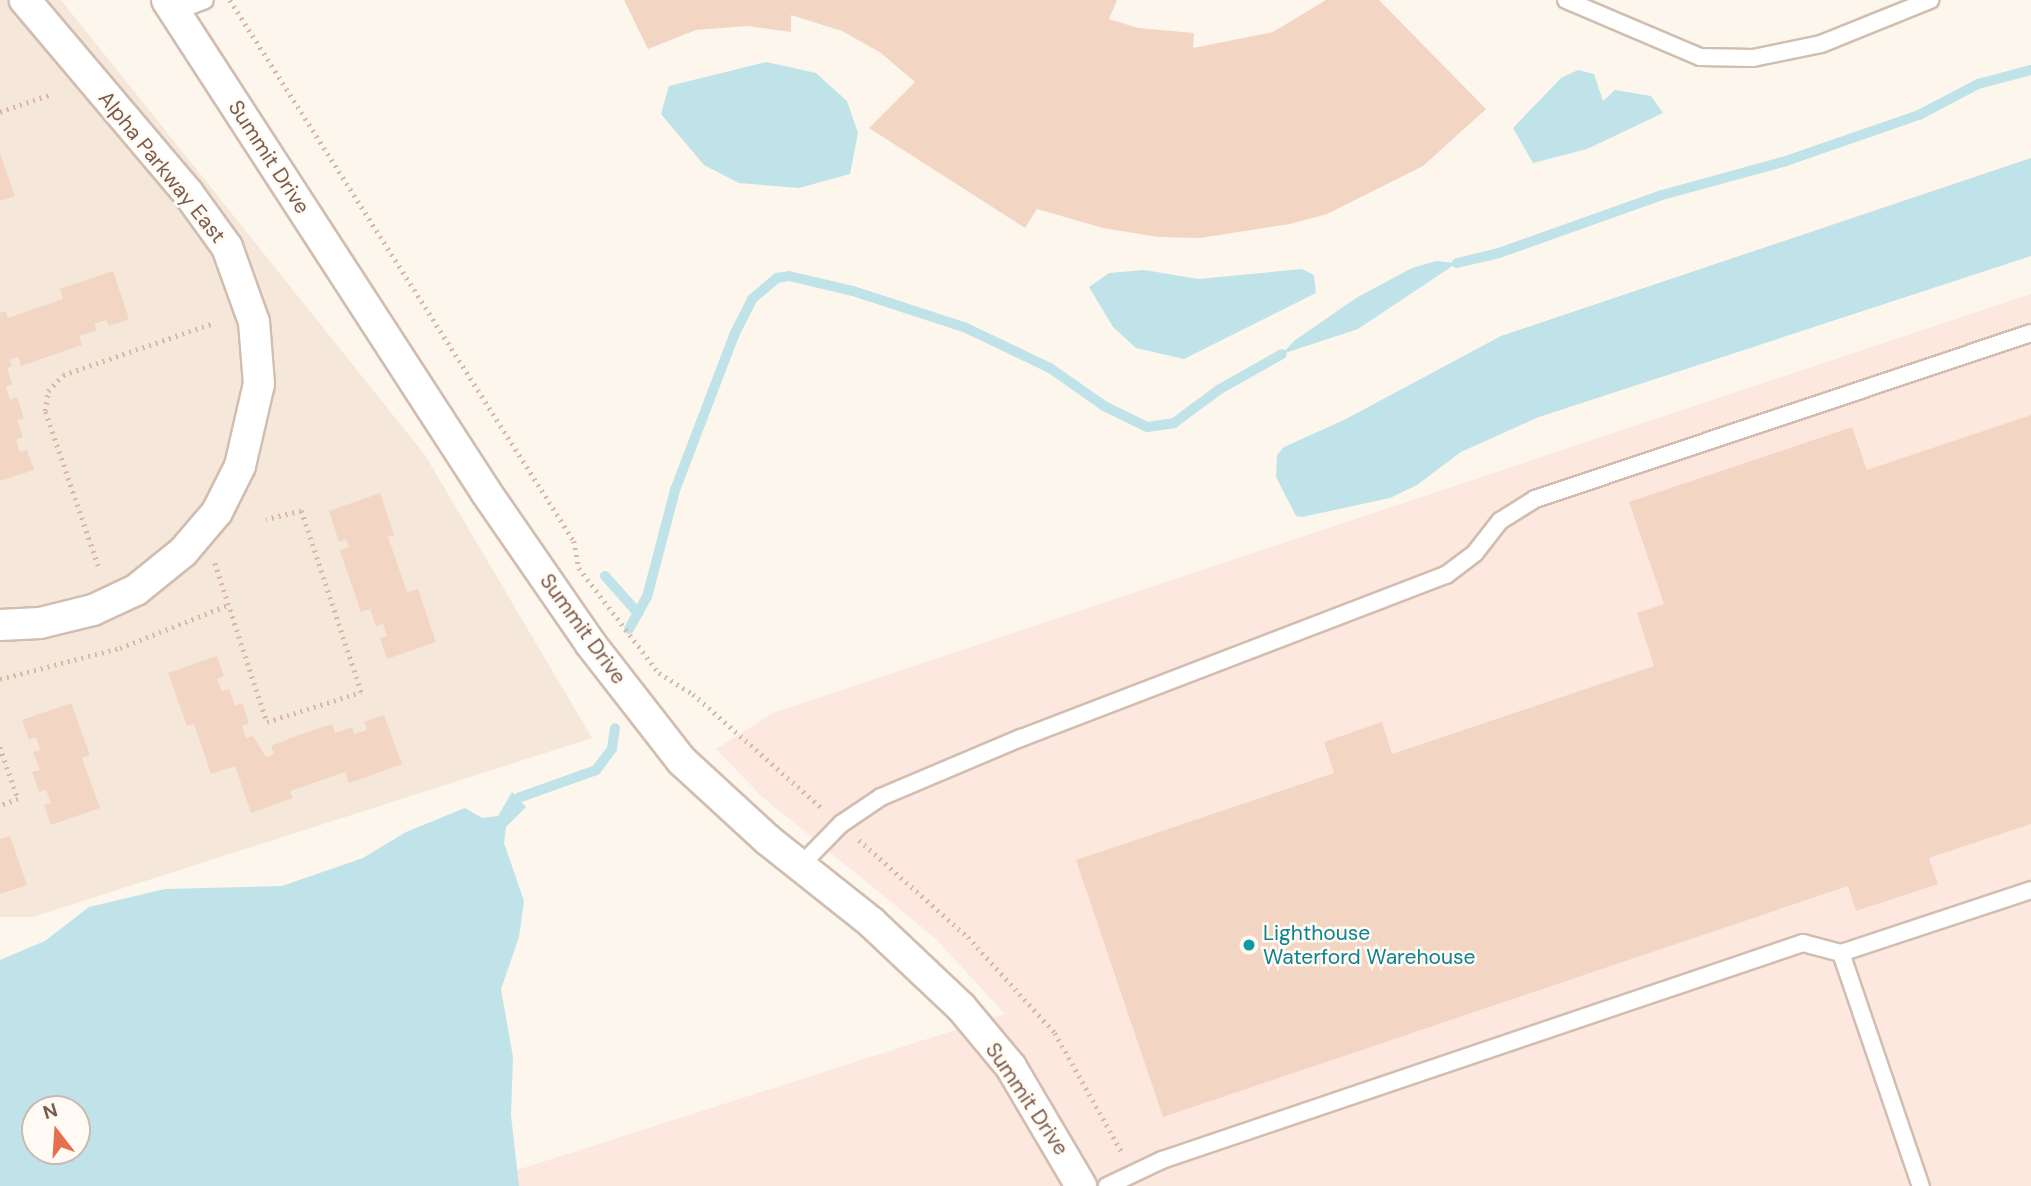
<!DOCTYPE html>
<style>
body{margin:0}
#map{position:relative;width:2031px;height:1186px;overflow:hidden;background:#fdf6ec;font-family:"DM Sans",sans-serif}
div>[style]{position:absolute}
.residential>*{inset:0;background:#f5e8da}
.commercial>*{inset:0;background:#fde8e0}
.water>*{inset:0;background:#bfe3e8}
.stream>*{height:10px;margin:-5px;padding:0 5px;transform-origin:5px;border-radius:5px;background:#bfe3e8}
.building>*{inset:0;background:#f3d5c3}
.path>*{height:4.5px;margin-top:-2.25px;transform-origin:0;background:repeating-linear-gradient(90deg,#d9b8a5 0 2px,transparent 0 7px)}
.roads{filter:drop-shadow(2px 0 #d1beb0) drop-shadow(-2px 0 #d1beb0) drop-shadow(0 2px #d1beb0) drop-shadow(0 -2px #d1beb0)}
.lane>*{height:16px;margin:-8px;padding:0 8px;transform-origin:8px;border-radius:8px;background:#fff}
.street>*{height:30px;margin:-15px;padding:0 15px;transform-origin:15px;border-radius:15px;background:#fff}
.dots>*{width:19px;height:19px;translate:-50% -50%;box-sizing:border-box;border:4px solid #fffaf3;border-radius:50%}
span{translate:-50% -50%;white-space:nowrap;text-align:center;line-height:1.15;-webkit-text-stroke:5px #fffaf3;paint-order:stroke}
.street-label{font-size:21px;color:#7a5c4d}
.culture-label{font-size:21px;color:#0d838f}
.left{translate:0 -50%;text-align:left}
.north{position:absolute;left:21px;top:1095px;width:70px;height:70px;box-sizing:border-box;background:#fffaf3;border:2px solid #cabbb1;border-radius:50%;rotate:343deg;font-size:19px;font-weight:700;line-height:28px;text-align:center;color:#7a5c4d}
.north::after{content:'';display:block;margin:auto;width:24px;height:32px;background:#e76f51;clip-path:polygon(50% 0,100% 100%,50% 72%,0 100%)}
</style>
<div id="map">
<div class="residential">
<i style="clip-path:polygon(0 0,61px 0,425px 455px,592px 738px,33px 917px,0 917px)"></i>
</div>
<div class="commercial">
<i style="clip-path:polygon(2031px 294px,2031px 1186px,467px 1186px,1005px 1014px,935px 938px,761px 796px,716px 749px,773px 713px)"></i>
</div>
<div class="water">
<i style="clip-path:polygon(766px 62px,816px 73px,847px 101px,858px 133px,850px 174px,799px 188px,739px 183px,704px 165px,661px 114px,669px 86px)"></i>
<i style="clip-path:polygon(1578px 70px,1594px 74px,1603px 101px,1615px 90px,1651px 96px,1663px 113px,1587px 149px,1533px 163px,1513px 128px,1561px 78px)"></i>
<i style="clip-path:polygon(2031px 158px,2031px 256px,1539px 417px,1461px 452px,1417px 485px,1390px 498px,1302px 517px,1296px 516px,1276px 477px,1277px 455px,1284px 447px,1344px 420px,1501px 336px)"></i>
<i style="clip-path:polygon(1436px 261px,1457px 263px,1358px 329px,1282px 354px,1294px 341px,1356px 298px,1412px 268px)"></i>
<i style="clip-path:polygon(1302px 269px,1314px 275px,1316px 293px,1184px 359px,1136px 348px,1113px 327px,1089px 287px,1109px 273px,1144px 270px,1199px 279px)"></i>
<i style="clip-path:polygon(evenodd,512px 792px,526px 807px,506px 827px,504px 843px,524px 901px,519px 937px,501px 989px,513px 1057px,511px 1115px,519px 1186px,0 1186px,0 960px,45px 941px,89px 907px,165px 889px,282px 886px,363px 858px,406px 832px,465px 808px,482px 818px,498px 816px,512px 792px,35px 1109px,77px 1109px,77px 1151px,35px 1151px,35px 1109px)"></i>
</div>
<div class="stream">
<i style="left:1457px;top:263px;width:43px;rotate:-13.4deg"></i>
<i style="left:1499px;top:253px;width:173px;rotate:-19.6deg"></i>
<i style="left:1662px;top:195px;width:125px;rotate:-15.3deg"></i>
<i style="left:1783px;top:162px;width:144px;rotate:-19.1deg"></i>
<i style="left:1919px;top:115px;width:67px;rotate:-27.7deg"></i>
<i style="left:1978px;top:84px;width:55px;rotate:-14.8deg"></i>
<i style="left:605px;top:576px;width:50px;rotate:48.3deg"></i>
<i style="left:629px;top:629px;width:37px;rotate:-61deg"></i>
<i style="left:647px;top:597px;width:111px;rotate:-75.3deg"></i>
<i style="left:675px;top:490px;width:168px;rotate:-69.1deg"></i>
<i style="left:735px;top:333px;width:38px;rotate:-63deg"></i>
<i style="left:752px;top:299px;width:33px;rotate:-40deg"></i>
<i style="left:777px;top:278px;width:12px;rotate:-9deg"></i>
<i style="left:789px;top:276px;width:66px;rotate:13.2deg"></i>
<i style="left:853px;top:291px;width:117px;rotate:18deg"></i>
<i style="left:964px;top:327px;width:95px;rotate:25.5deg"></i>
<i style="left:1050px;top:368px;width:66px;rotate:35.1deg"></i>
<i style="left:1104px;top:406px;width:48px;rotate:26deg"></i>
<i style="left:1147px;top:427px;width:27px;rotate:-8deg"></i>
<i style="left:1174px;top:423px;width:57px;rotate:-36.5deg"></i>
<i style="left:1220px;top:389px;width:71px;rotate:-29.4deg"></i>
<i style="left:518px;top:798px;width:83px;rotate:-19.7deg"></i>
<i style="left:596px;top:770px;width:26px;rotate:-53deg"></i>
<i style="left:612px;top:749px;width:21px;rotate:-82deg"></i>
</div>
<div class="building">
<i style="clip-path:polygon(624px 0,1117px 0,1109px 19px,1138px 28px,1194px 33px,1193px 48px,1273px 32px,1326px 0,1379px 0,1486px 109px,1423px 166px,1327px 214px,1290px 224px,1200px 238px,1158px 237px,1103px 228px,1037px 209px,1025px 228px,869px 128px,915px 82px,881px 53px,842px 31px,791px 15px,791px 32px,747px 26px,696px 30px,648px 49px)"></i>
<i style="clip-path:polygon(0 154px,15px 196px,0 201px)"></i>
<i style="clip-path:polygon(113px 271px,129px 319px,109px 326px,106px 320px,94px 324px,97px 330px,79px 336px,82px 345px,21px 366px,18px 357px,10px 360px,12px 366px,7px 368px,12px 384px,6px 387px,10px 400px,17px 397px,24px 418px,17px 420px,23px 437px,16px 440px,20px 452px,27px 450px,34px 470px,0 481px,0 313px,6px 311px,8px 318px,63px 299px,60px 289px)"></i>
<i style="clip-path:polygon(2031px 415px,2031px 824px,1929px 858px,1938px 884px,1856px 911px,1848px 886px,1163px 1117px,1076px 860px,1334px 773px,1324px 742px,1382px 722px,1392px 754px,1654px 666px,1637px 613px,1664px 604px,1629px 502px,1852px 427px,1867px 470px)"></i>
<i style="clip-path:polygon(380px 493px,394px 535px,388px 537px,407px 592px,418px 589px,436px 642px,387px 659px,380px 638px,387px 636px,383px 624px,376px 626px,370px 609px,361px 612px,340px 551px,349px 547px,346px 539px,339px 542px,329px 511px)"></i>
<i style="clip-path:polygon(217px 656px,224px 676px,217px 679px,222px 691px,229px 689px,235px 706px,242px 703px,249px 723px,242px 726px,246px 738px,253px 736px,266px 757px,274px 754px,271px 746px,304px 733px,332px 724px,335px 733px,352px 727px,354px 734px,367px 730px,364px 722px,384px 715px,402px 764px,349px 783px,345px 772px,290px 791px,293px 798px,251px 813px,235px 766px,211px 774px,194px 724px,187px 726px,168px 673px)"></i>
<i style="clip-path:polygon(71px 703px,90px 755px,82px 758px,100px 808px,51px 825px,44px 805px,51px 803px,46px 790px,39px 792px,32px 772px,40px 770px,33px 752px,40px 750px,36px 737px,29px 740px,22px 720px)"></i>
<i style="clip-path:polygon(10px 836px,27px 885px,0 894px,0 839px)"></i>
</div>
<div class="path">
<i style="left:230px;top:0;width:641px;rotate:57.55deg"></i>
<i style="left:574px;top:541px;width:27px;rotate:80deg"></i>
<i style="left:579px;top:568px;width:132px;rotate:52.7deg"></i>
<i style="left:659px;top:673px;width:40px;rotate:32deg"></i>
<i style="left:693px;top:694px;width:174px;rotate:41.5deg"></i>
<i style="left:0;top:112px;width:54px;rotate:-19.4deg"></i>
<i style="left:215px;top:563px;width:167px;rotate:71.9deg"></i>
<i style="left:267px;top:722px;width:99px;rotate:-17.7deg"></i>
<i style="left:361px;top:692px;width:191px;rotate:-108.3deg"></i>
<i style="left:301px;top:511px;width:36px;rotate:166deg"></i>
<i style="left:98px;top:566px;width:164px;rotate:-108.9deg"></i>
<i style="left:45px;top:411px;width:20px;rotate:-81deg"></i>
<i style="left:48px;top:391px;width:22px;rotate:-47deg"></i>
<i style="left:63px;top:375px;width:160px;rotate:-19deg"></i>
<i style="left:0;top:679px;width:124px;rotate:-14.5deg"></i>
<i style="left:120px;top:648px;width:116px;rotate:-21.7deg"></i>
<i style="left:0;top:747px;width:55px;rotate:70.9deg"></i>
<i style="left:18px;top:799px;width:19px;rotate:159deg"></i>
<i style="left:859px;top:840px;width:146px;rotate:41.7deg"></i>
<i style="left:968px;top:937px;width:130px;rotate:47.8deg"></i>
<i style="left:1055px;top:1033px;width:139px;rotate:60.7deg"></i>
</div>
<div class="roads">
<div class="lane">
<i style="left:1566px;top:0;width:146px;rotate:23deg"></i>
<i style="left:1700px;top:57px;width:53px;rotate:1.1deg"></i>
<i style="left:1753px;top:58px;width:69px;rotate:-11.6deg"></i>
<i style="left:1821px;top:44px;width:118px;rotate:-22deg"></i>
<i style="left:174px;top:12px;width:33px;rotate:-21deg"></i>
<i style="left:800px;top:866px;width:59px;rotate:-45.7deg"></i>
<i style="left:841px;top:824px;width:48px;rotate:-34deg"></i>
<i style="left:881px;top:797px;width:152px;rotate:-22.9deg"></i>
<i style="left:1021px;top:738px;width:455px;rotate:-21deg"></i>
<i style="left:1446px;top:575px;width:36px;rotate:-37deg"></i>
<i style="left:1475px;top:553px;width:41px;rotate:-52deg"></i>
<i style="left:1500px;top:521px;width:41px;rotate:-32.2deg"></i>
<i style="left:1535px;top:499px;width:523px;rotate:-18.5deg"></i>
<i style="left:1841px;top:953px;width:246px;rotate:71.1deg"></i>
<i style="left:1107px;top:1186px;width:61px;rotate:-25.3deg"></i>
<i style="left:1162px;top:1160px;width:677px;rotate:-18.7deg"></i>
<i style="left:1803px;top:943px;width:39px;rotate:15deg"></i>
<i style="left:1841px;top:953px;width:200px;rotate:-18.3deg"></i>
</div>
<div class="street">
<i style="left:167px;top:0;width:586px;rotate:57.04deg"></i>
<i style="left:486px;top:492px;width:183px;rotate:55.4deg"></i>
<i style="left:590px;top:643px;width:150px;rotate:52.1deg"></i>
<i style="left:682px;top:761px;width:117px;rotate:42.6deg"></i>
<i style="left:768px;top:840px;width:132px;rotate:38.5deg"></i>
<i style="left:871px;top:922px;width:124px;rotate:43.4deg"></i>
<i style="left:961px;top:1007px;width:78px;rotate:50.2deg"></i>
<i style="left:1011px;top:1067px;width:138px;rotate:59.5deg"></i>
<i style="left:0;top:625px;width:40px;rotate:-2.9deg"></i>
<i style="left:40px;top:623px;width:55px;rotate:-13.8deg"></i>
<i style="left:93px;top:610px;width:47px;rotate:-24.9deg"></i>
<i style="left:136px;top:590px;width:60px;rotate:-39deg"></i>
<i style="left:183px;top:552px;width:52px;rotate:-49.6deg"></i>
<i style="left:217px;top:512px;width:51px;rotate:-63.4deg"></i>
<i style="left:240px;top:466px;width:84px;rotate:-77deg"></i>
<i style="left:259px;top:384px;width:62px;rotate:-94.6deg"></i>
<i style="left:254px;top:322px;width:80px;rotate:-109.8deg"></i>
<i style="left:227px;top:247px;width:67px;rotate:-125.8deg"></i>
<i style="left:188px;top:193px;width:253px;rotate:-130.2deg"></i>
</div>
</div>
<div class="dots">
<i style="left:1249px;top:945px;background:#0f9aa8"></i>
</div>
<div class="street-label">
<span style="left:269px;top:157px;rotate:57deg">Summit Drive</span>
<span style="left:162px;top:167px;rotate:51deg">Alpha Parkway East</span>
<span style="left:583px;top:629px;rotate:54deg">Summit Drive</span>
<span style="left:1027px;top:1099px;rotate:56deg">Summit Drive</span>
</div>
<div class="culture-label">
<span class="left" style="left:1263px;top:945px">Lighthouse<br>Waterford Warehouse</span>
</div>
<div class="north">N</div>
</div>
